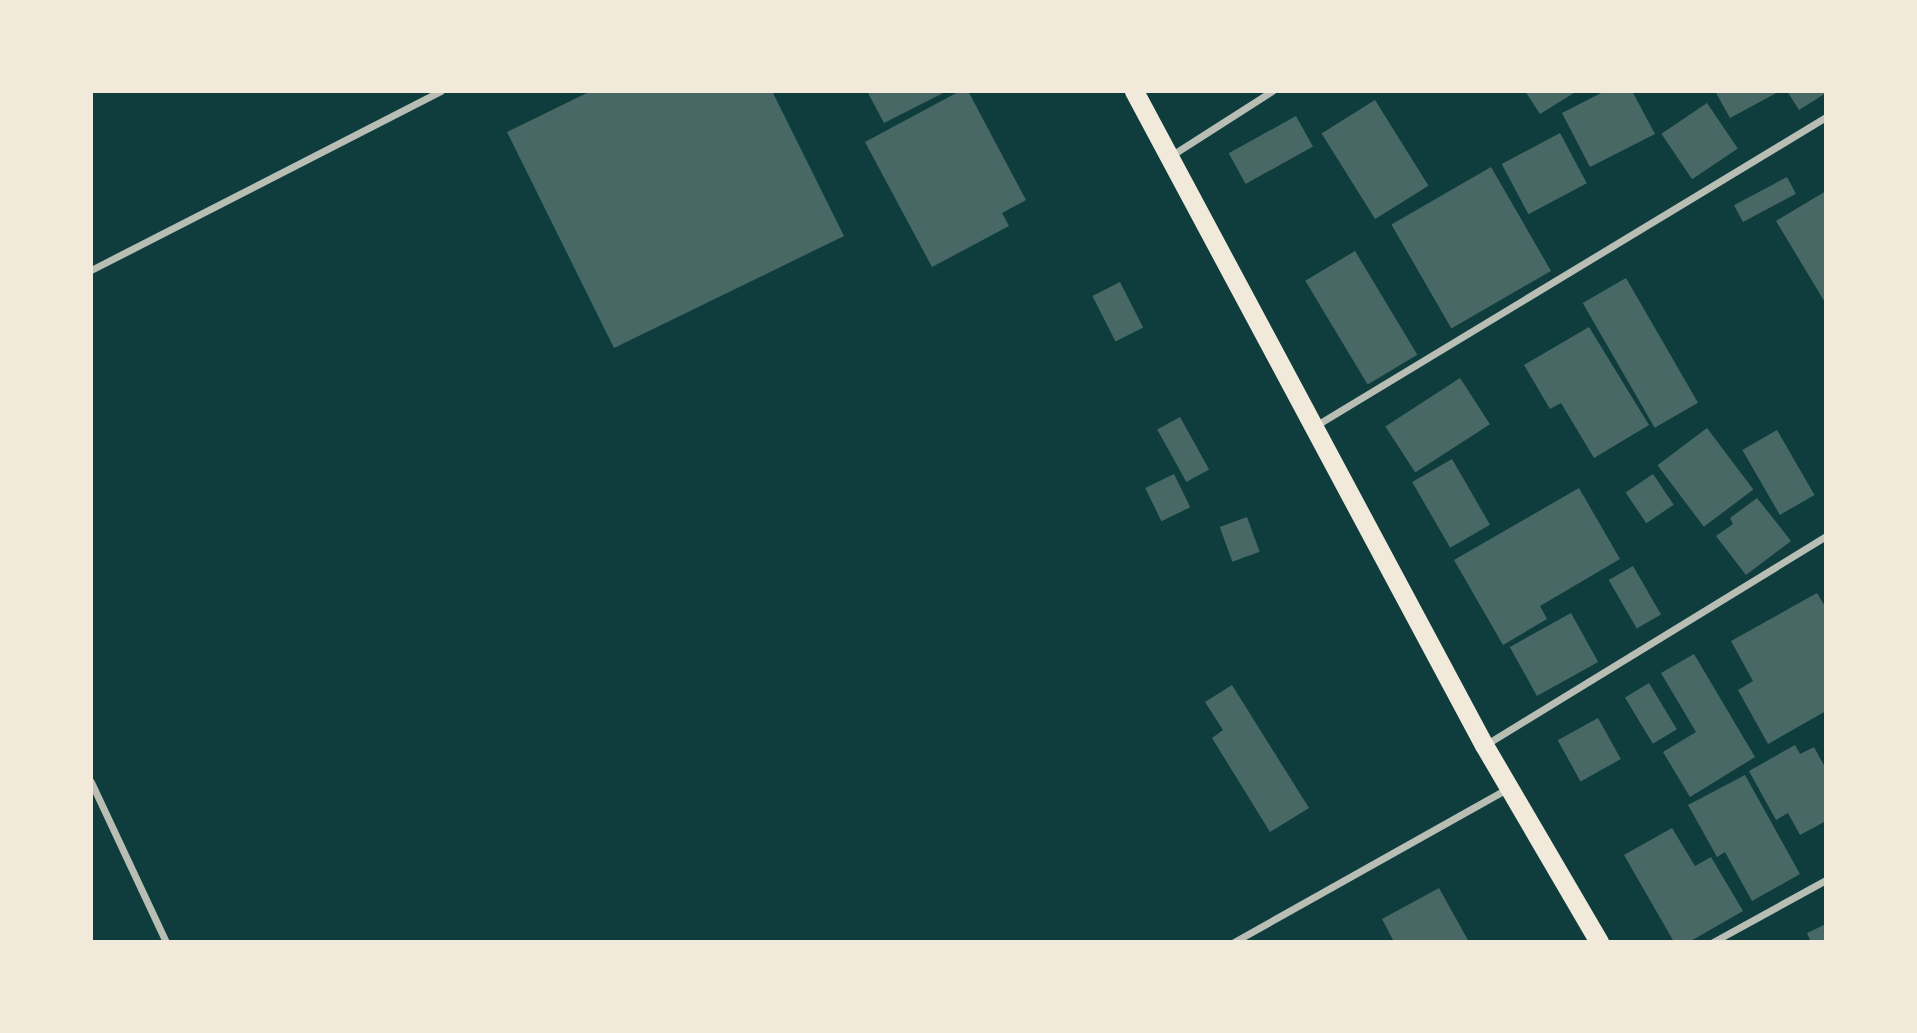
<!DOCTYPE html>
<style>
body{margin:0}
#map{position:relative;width:1917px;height:1033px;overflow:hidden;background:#0f3d3e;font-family:"Nunito Sans",sans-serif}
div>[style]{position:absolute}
.building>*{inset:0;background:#486865;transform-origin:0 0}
.minor>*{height:7px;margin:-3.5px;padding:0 3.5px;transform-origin:3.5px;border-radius:3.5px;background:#b8beb3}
.trunk>*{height:19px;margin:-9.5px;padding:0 9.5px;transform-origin:9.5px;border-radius:9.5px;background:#f1e9da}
span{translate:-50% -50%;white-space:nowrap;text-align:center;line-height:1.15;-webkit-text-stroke:5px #f1e9da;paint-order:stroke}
.frame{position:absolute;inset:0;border:93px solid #f1e9da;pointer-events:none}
</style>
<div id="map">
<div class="building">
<i style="clip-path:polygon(591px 91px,772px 91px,844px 236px,614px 348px,507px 132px)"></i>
<i style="clip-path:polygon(867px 91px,947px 91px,884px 123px)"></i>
<i style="clip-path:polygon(960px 91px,968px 91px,1026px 200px,1002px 213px,1009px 226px,932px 267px,865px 142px)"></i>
<i style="clip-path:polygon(1525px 91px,1577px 91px,1540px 114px)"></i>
<i style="clip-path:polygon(1605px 91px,1632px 91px,1655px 134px,1590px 167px,1562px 113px)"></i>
<i style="clip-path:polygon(1715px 91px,1780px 91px,1730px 118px)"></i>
<i style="clip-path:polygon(1787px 91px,1826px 91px,1826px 93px,1799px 110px)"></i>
<i style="left:1375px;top:100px;width:101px;height:63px;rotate:58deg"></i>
<i style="left:1707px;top:103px;width:55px;height:55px;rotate:56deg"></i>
<i style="left:1296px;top:116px;width:35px;height:77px;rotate:61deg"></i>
<i style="left:1560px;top:133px;width:57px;height:66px;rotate:62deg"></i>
<i style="left:1491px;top:167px;width:120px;height:115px;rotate:60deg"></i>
<i style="left:1787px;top:177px;width:19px;height:60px;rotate:62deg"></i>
<i style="clip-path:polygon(1826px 191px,1826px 304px,1776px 221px)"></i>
<i style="left:1355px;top:251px;width:121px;height:58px;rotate:59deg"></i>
<i style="left:1626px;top:278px;width:144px;height:50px;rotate:60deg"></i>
<i style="left:1120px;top:282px;width:51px;height:31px;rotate:63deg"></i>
<i style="clip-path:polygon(1589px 327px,1649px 425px,1594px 458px,1561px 403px,1550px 409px,1524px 365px)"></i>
<i style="left:1460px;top:378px;width:55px;height:89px;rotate:57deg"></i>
<i style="left:1180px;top:417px;width:60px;height:26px;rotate:61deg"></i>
<i style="left:1707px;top:428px;width:77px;height:62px;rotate:53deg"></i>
<i style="left:1777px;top:430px;width:75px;height:40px;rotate:60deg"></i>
<i style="left:1452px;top:459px;width:76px;height:46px;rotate:60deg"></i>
<i style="left:1174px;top:474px;width:37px;height:32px;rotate:64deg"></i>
<i style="left:1653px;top:474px;width:37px;height:33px;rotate:56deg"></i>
<i style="clip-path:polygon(1579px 488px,1620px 559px,1540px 606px,1547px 619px,1503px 645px,1454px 560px)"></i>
<i style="clip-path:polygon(1757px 498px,1791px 541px,1746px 575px,1716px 536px,1733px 524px,1730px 518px)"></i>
<i style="left:1247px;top:517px;width:37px;height:29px;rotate:70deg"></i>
<i style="left:1633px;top:566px;width:56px;height:28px;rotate:60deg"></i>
<i style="clip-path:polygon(1817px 593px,1826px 608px,1826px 711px,1768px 744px,1738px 690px,1753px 681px,1731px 641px)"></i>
<i style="left:1571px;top:613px;width:56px;height:70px;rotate:61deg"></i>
<i style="clip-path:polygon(1694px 654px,1755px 757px,1690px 797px,1663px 752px,1696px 732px,1661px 673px)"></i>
<i style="left:1649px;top:683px;width:54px;height:28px;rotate:59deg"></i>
<i style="clip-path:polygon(1232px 685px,1309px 808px,1270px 832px,1212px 738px,1223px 730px,1205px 702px)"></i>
<i style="left:1598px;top:718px;width:47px;height:46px;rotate:61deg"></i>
<i style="clip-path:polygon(1795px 745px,1800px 754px,1814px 747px,1826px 769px,1826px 821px,1800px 835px,1788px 813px,1776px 820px,1749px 771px)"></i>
<i style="clip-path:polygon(1745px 775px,1800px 874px,1752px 901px,1725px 852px,1717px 857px,1688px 805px)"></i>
<i style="clip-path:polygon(1672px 828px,1695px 866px,1711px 857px,1743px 911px,1689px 942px,1674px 942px,1624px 855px)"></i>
<i style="clip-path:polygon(1439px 888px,1469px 942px,1394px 942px,1382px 919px)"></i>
<i style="clip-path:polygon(1826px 924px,1826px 942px,1811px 942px,1807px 933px)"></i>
</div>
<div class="minor">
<i style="left:1172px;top:155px;width:119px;rotate:-32.6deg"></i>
<i style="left:91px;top:270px;width:393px;rotate:-27.1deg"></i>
<i style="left:1315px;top:426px;width:597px;rotate:-31.16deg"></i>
<i style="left:1485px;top:745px;width:400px;rotate:-31.5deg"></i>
<i style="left:91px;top:782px;width:177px;rotate:64.9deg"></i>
<i style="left:1234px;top:942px;width:314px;rotate:-29.3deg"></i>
<i style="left:1713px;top:942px;width:129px;rotate:-28.8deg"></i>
</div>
<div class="trunk">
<i style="left:1134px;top:91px;width:742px;rotate:61.85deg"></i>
<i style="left:1484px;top:745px;width:228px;rotate:59.7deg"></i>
</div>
<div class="frame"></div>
</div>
